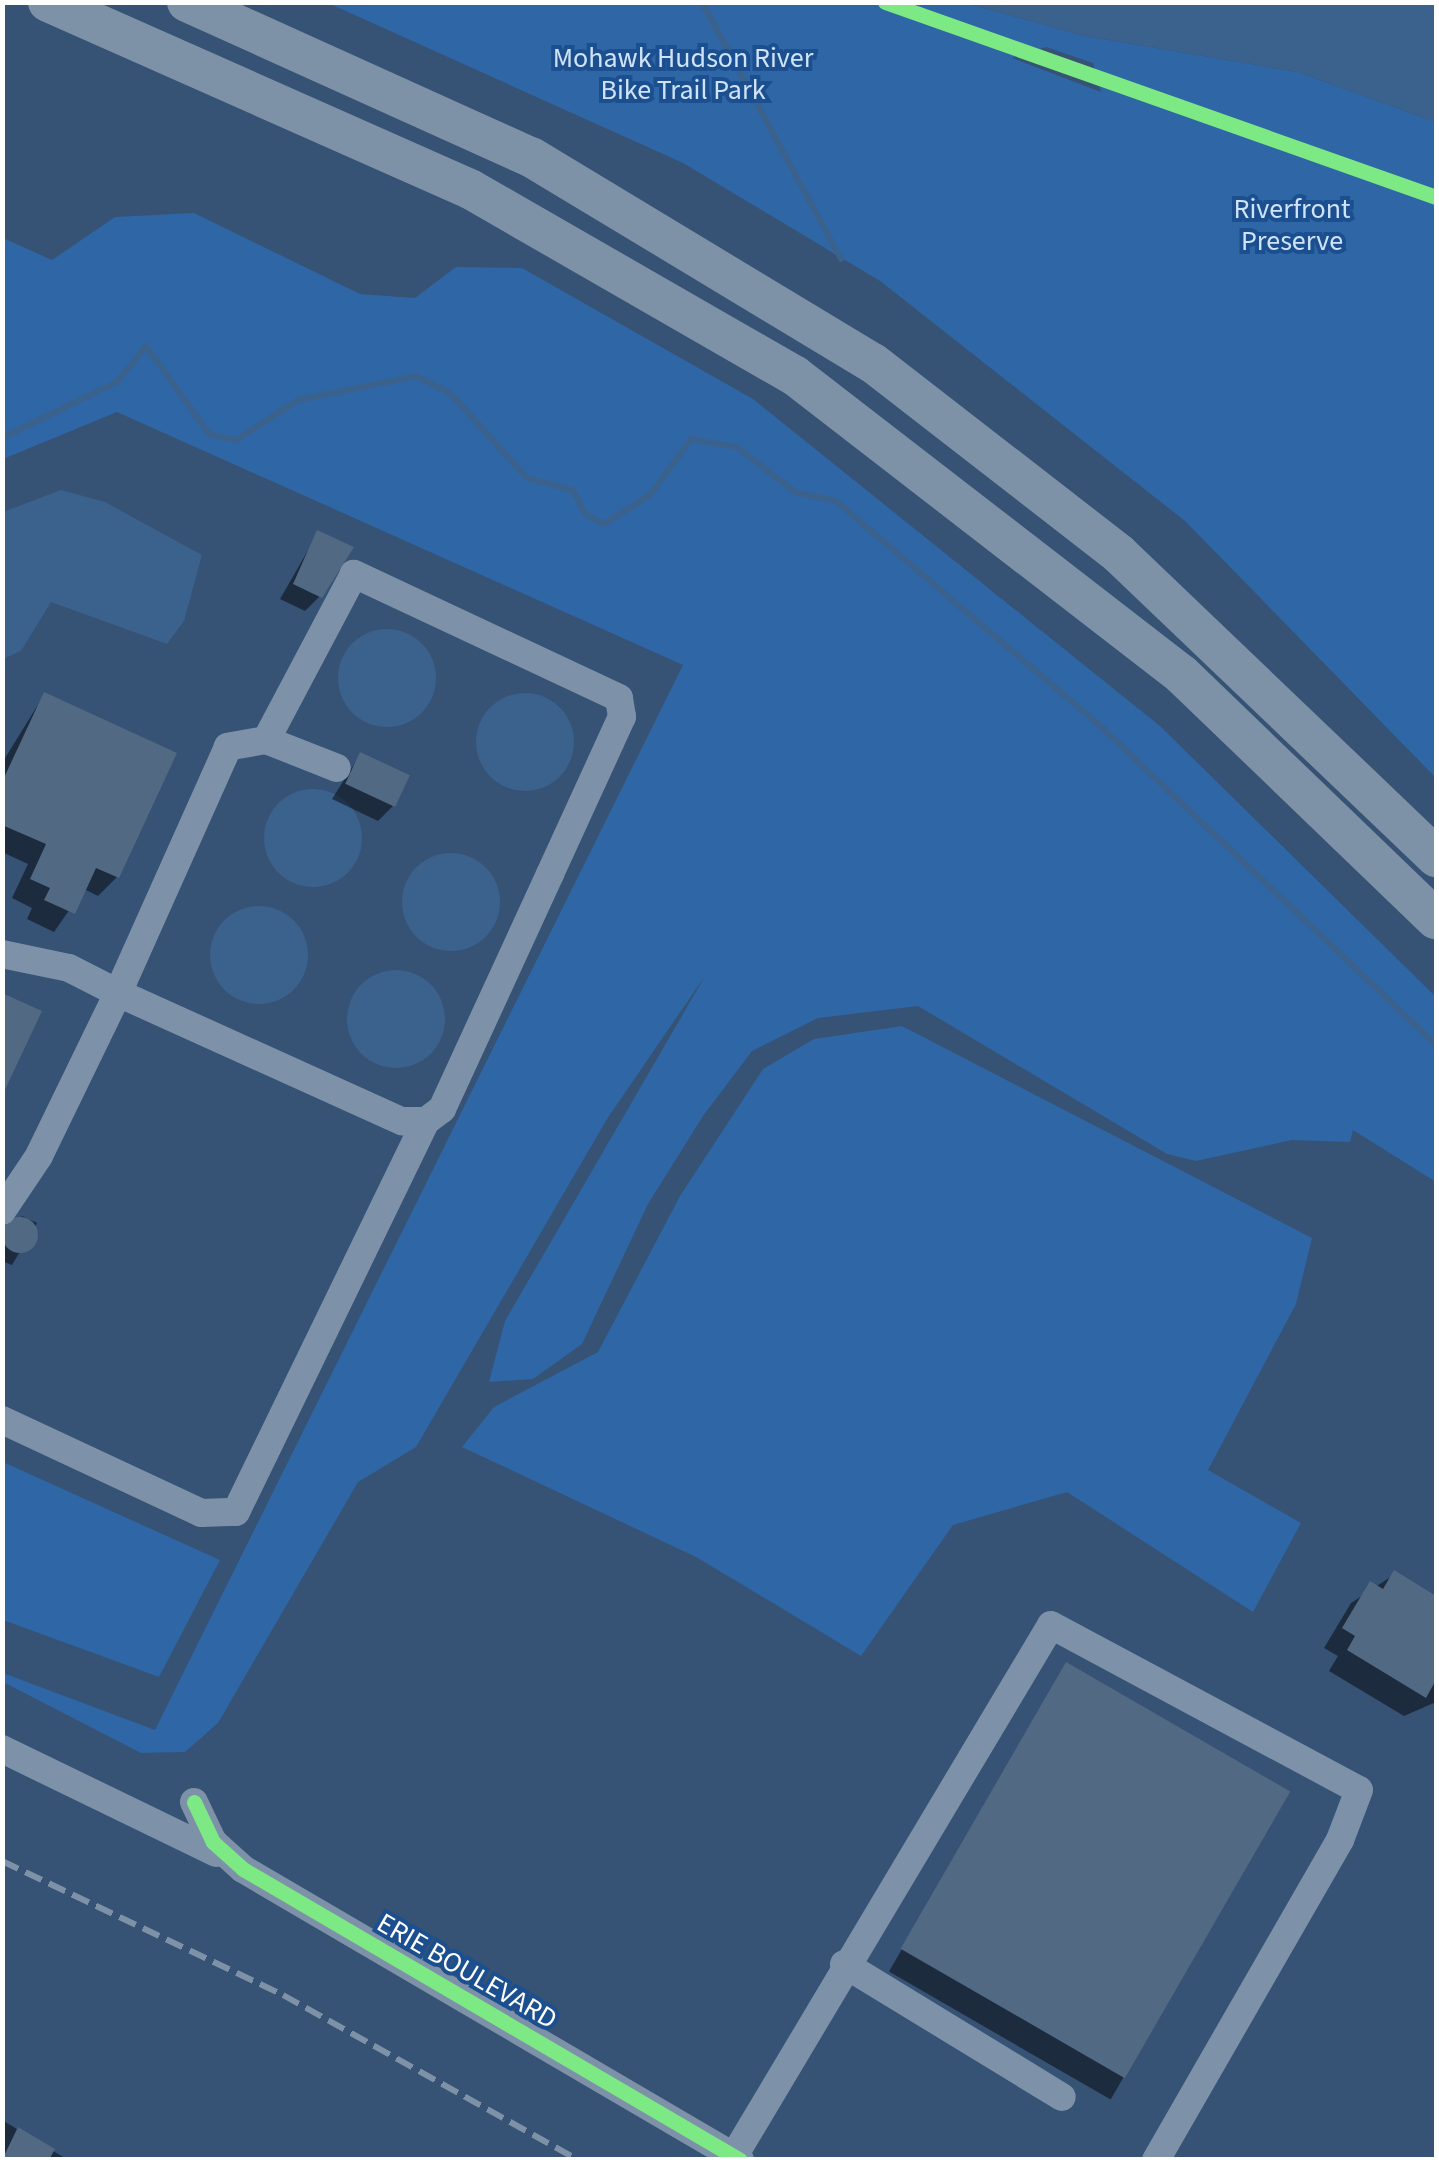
<!DOCTYPE html>
<style>
body{margin:0}
#map{position:relative;width:1439px;height:2162px;overflow:hidden;background:#365274;font-family:"Source Sans 3",sans-serif}
div>[style]{position:absolute}
.green>*{inset:0;background:#2f66a5}
.water>*{inset:0;background:#3b618d}
.round{border-radius:50%}
.shadow>*{inset:0;background:#0007;transform-origin:0 0}
.stream>*{height:6px;margin:-3px;padding:0 3px;transform-origin:3px;border-radius:3px;background:#3b618d}
.building>*{inset:0;background:#526984;transform-origin:0 0}
.minor>*{height:28px;margin:-14px;padding:0 14px;transform-origin:14px;border-radius:14px;background:#7d92a8}
.highway>*{height:40px;margin:-20px;padding:0 20px;transform-origin:20px;border-radius:20px;background:#7e92a7}
.rail>*{height:6px;margin-top:-3px;transform-origin:0;background:repeating-linear-gradient(90deg,#7e92a7 0 18px,transparent 0 26px)}
.cycleway>*{height:15px;margin:-7.5px;padding:0 7.5px;transform-origin:7.5px;border-radius:7.5px;background:#7ce984}
span{translate:-50% -50%;white-space:nowrap;text-align:center;line-height:1.15;-webkit-text-stroke:8px #1b4f8f;paint-order:stroke}
.park-label{font-size:28px;color:#cfe3fa}
.street-label{font-size:28px;color:#fff}
.frame{position:absolute;inset:0;border:5px solid #fff;pointer-events:none}
</style>
<div id="map">
<div class="green">
<i style="clip-path:polygon(evenodd,328px 3px,966px 3px,1085px 36px,1298px 72px,1436px 122px,1436px 778px,1185px 521px,880px 281px,683px 163px,328px 3px,1046px 47px,1093px 63px,1101px 92px,1012px 58px,1046px 47px)"></i>
<i style="clip-path:polygon(194px 213px,360px 294px,415px 298px,456px 267px,522px 268px,753px 399px,1160px 726px,1436px 997px,1436px 1182px,1353px 1130px,1350px 1142px,1292px 1140px,1196px 1161px,1167px 1154px,918px 1006px,818px 1018px,752px 1051px,703px 1116px,648px 1204px,582px 1344px,533px 1379px,489px 1382px,505px 1321px,705px 976px,607px 1119px,416px 1447px,358px 1482px,218px 1723px,185px 1752px,141px 1753px,3px 1682px,3px 1673px,155px 1730px,683px 665px,117px 412px,3px 459px,3px 238px,52px 260px,115px 217px)"></i>
<i style="clip-path:polygon(902px 1026px,1312px 1238px,1296px 1304px,1208px 1470px,1301px 1523px,1253px 1612px,1067px 1492px,953px 1525px,861px 1656px,696px 1557px,462px 1447px,494px 1407px,598px 1352px,680px 1196px,763px 1069px,814px 1039px)"></i>
<i style="clip-path:polygon(3px 1462px,220px 1560px,159px 1677px,3px 1620px)"></i>
</div>
<div class="water">
<i style="clip-path:polygon(966px 3px,1436px 3px,1436px 122px,1298px 72px,1085px 36px)"></i>
<i style="clip-path:polygon(61px 490px,105px 502px,202px 555px,184px 621px,167px 644px,51px 602px,21px 651px,3px 659px,3px 512px)"></i>
<i class="round" style="left:338px;top:629px;width:98px;height:98px"></i>
<i class="round" style="left:476px;top:693px;width:98px;height:98px"></i>
<i class="round" style="left:264px;top:789px;width:98px;height:98px"></i>
<i class="round" style="left:402px;top:853px;width:98px;height:98px"></i>
<i class="round" style="left:210px;top:906px;width:98px;height:98px"></i>
<i class="round" style="left:347px;top:970px;width:98px;height:98px"></i>
</div>
<div class="shadow">
<i style="clip-path:polygon(318px 533px,320px 596px,305px 611px,280px 599px)"></i>
<i style="clip-path:polygon(44px 695px,117px 877px,98px 896px,84px 889px,54px 932px,27px 919px,32px 908px,12px 898px,28px 864px,2px 852px,2px 763px)"></i>
<i style="clip-path:polygon(360px 755px,393px 806px,378px 821px,332px 799px)"></i>
<i style="clip-path:polygon(22px 1216px,37px 1223px,12px 1265px,2px 1261px,2px 1239px)"></i>
<i style="clip-path:polygon(1395px 1574px,1436px 1599px,1436px 1702px,1404px 1716px,1329px 1671px,1338px 1656px,1324px 1648px,1351px 1603px)"></i>
<i style="left:1066px;top:1665px;width:256px;height:354px;rotate:30deg"></i>
<i style="clip-path:polygon(2px 2120px,68px 2160px,2px 2160px)"></i>
</div>
<div class="stream">
<i style="left:702px;top:2px;width:292px;rotate:61.6deg"></i>
<i style="left:2px;top:438px;width:128px;rotate:-26deg"></i>
<i style="left:117px;top:382px;width:46px;rotate:-51.1deg"></i>
<i style="left:146px;top:346px;width:108px;rotate:54.4deg"></i>
<i style="left:209px;top:434px;width:28px;rotate:13deg"></i>
<i style="left:236px;top:440px;width:74px;rotate:-32.8deg"></i>
<i style="left:298px;top:400px;width:120px;rotate:-11.5deg"></i>
<i style="left:416px;top:376px;width:39px;rotate:27deg"></i>
<i style="left:451px;top:394px;width:113px;rotate:47.9deg"></i>
<i style="left:527px;top:478px;width:48px;rotate:14.6deg"></i>
<i style="left:573px;top:490px;width:27px;rotate:63deg"></i>
<i style="left:585px;top:514px;width:21px;rotate:28deg"></i>
<i style="left:604px;top:524px;width:56px;rotate:-32.6deg"></i>
<i style="left:651px;top:494px;width:68px;rotate:-54deg"></i>
<i style="left:691px;top:439px;width:47px;rotate:9.9deg"></i>
<i style="left:737px;top:447px;width:73px;rotate:37.8deg"></i>
<i style="left:795px;top:492px;width:42px;rotate:12.4deg"></i>
<i style="left:836px;top:501px;width:343px;rotate:40.4deg"></i>
<i style="left:1097px;top:723px;width:468px;rotate:43.5deg"></i>
</div>
<div class="building">
<i style="clip-path:polygon(317px 530px,354px 547px,322px 598px,293px 584px)"></i>
<i style="clip-path:polygon(44px 692px,177px 753px,119px 878px,96px 868px,75px 914px,44px 900px,50px 888px,30px 879px,46px 844px,2px 825px,2px 782px)"></i>
<i style="left:360px;top:752px;width:55px;height:35px;rotate:25deg"></i>
<i style="clip-path:polygon(2px 993px,42px 1011px,2px 1096px)"></i>
<i class="round" style="left:2px;top:1217px;width:36px;height:36px"></i>
<i style="clip-path:polygon(1394px 1570px,1436px 1596px,1436px 1680px,1426px 1698px,1347px 1650px,1355px 1636px,1342px 1628px,1370px 1581px,1383px 1589px)"></i>
<i style="left:1066px;top:1662px;width:259px;height:331px;rotate:30deg"></i>
<i style="clip-path:polygon(18px 2127px,55px 2149px,49px 2160px,2px 2160px)"></i>
</div>
<div class="minor">
<i style="left:266px;top:740px;width:76px;rotate:21.5deg"></i>
<i style="left:2px;top:954px;width:68px;rotate:11.8deg"></i>
<i style="left:69px;top:968px;width:55px;rotate:27deg"></i>
<i style="left:118px;top:993px;width:312px;rotate:24.3deg"></i>
<i style="left:402px;top:1121px;width:24px"></i>
<i style="left:426px;top:1121px;width:20px;rotate:-37deg"></i>
<i style="left:442px;top:1109px;width:259px;rotate:-65.3deg"></i>
<i style="left:550px;top:874px;width:173px;rotate:-65.4deg"></i>
<i style="left:622px;top:717px;width:19px;rotate:-99deg"></i>
<i style="left:619px;top:698px;width:293px;rotate:-154.9deg"></i>
<i style="left:354px;top:574px;width:188px;rotate:117.9deg"></i>
<i style="left:266px;top:740px;width:39px;rotate:170deg"></i>
<i style="left:228px;top:747px;width:269px;rotate:114.1deg"></i>
<i style="left:118px;top:993px;width:181px;rotate:115.9deg"></i>
<i style="left:39px;top:1156px;width:66px;rotate:123.9deg"></i>
<i style="left:2px;top:1420px;width:220px;rotate:25deg"></i>
<i style="left:201px;top:1513px;width:35px;rotate:-2deg"></i>
<i style="left:236px;top:1512px;width:435px;rotate:-64.1deg"></i>
<i style="left:2px;top:1749px;width:238px;rotate:25.9deg"></i>
<i style="left:194px;top:1802px;width:44px;rotate:64.6deg"></i>
<i style="left:213px;top:1842px;width:40px;rotate:42deg"></i>
<i style="left:243px;top:1869px;width:576px;rotate:30.35deg"></i>
<i style="left:844px;top:1964px;width:255px;rotate:31.4deg"></i>
<i style="left:734px;top:2156px;width:618px;rotate:-59.16deg"></i>
<i style="left:1051px;top:1625px;width:349px;rotate:28.2deg"></i>
<i style="left:1359px;top:1790px;width:53px;rotate:110.8deg"></i>
<i style="left:1340px;top:1840px;width:369px;rotate:119.9deg"></i>
</div>
<div class="highway">
<i style="left:48px;top:2px;width:462px;rotate:23.9deg"></i>
<i style="left:470px;top:189px;width:374px;rotate:29.9deg"></i>
<i style="left:794px;top:375px;width:489px;rotate:37.7deg"></i>
<i style="left:1181px;top:674px;width:354px;rotate:43.9deg"></i>
<i style="left:187px;top:2px;width:377px;rotate:24.3deg"></i>
<i style="left:531px;top:157px;width:399px;rotate:31.1deg"></i>
<i style="left:873px;top:363px;width:311px;rotate:37.8deg"></i>
<i style="left:1119px;top:554px;width:439px;rotate:43.7deg"></i>
</div>
<div class="rail">
<i style="left:2px;top:1861px;width:311px;rotate:25.5deg"></i>
<i style="left:283px;top:1995px;width:338px;rotate:29.2deg"></i>
</div>
<div class="cycleway">
<i style="left:885px;top:2px;width:584px;rotate:19.49deg"></i>
<i style="left:194px;top:1802px;width:44px;rotate:64.6deg"></i>
<i style="left:213px;top:1842px;width:40px;rotate:42deg"></i>
<i style="left:243px;top:1869px;width:576px;rotate:30.35deg"></i>
</div>
<div class="park-label">
<span style="left:683px;top:74px">Mohawk Hudson River<br>Bike Trail Park</span>
<span style="left:1292px;top:225px">Riverfront<br>Preserve</span>
</div>
<div class="street-label">
<span style="left:467px;top:1971px;rotate:30deg">ERIE BOULEVARD</span>
</div>
<div class="frame"></div>
</div>
